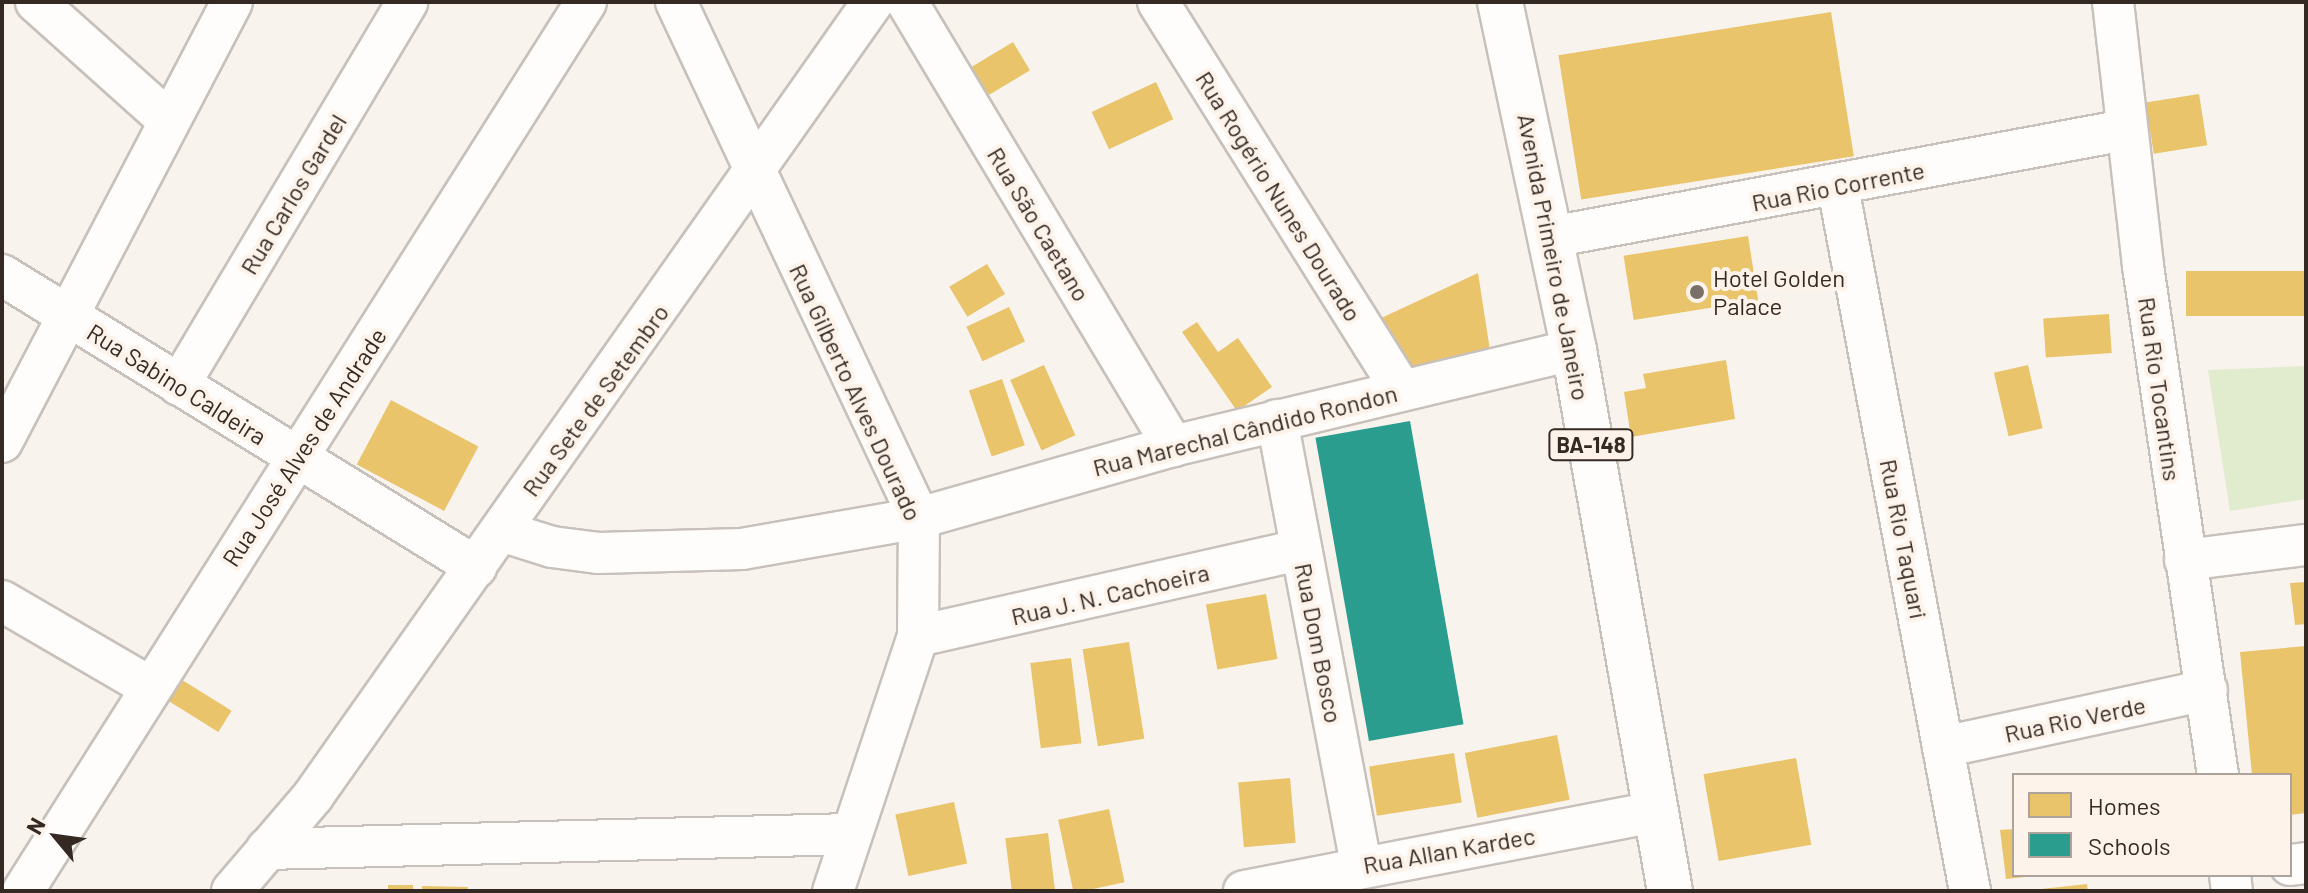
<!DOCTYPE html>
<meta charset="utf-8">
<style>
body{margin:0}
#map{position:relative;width:2308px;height:893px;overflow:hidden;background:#f9f3ee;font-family:Barlow,sans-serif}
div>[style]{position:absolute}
.green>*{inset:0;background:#e1ecce}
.homes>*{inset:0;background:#e9c46a;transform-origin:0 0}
.schools>*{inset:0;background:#2a9d8f;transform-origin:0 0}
.roads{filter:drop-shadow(2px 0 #c8c0ba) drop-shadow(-2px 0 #c8c0ba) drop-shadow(0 2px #c8c0ba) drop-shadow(0 -2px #c8c0ba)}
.minor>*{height:40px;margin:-20px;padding:0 20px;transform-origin:20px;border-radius:20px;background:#fefdfc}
.major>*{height:44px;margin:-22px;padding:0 22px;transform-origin:22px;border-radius:22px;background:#fefdfc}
.dots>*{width:22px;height:22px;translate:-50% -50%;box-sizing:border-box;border:4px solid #fdf3ea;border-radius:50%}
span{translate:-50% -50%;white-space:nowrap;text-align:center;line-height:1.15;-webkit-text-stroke:8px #fdf3ea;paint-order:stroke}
.shield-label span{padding:2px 6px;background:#fdf3ea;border:2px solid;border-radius:6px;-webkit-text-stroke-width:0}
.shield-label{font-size:22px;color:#342a23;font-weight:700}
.street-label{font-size:24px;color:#342a23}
.poi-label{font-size:24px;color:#342a23}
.left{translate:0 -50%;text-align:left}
.frame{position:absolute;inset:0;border:4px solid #342a23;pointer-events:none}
.legend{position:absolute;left:2012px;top:773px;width:280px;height:104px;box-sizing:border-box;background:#fdf3ea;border:2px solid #ada39a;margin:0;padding:10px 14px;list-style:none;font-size:24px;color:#342a23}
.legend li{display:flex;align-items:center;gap:16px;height:40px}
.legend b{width:40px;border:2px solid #ada39a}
.north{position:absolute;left:16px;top:797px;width:80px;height:80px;-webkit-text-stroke:6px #fdf3ea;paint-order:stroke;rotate:299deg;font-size:22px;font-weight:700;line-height:32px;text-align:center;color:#342a23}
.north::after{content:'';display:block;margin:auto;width:28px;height:36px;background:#342a23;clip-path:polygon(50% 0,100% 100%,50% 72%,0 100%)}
</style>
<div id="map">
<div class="green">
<i style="clip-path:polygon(2306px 366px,2306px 499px,2230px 511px,2208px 370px)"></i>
</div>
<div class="homes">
<i style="left:1831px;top:12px;width:146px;height:276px;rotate:81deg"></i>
<i style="left:1013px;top:42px;width:33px;height:62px;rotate:59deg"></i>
<i style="left:1156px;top:82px;width:41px;height:71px;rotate:65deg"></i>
<i style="left:2199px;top:94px;width:52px;height:54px;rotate:81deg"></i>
<i style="left:1748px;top:236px;width:65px;height:126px;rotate:81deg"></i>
<i style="left:987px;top:264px;width:35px;height:44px;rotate:59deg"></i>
<i style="left:2306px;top:271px;width:45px;height:120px;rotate:90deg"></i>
<i style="clip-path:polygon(1478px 273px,1491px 357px,1400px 378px,1364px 326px)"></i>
<i style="left:1009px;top:307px;width:38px;height:47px;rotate:65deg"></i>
<i style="left:2109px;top:314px;width:39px;height:66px;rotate:86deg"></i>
<i style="clip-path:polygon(1197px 322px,1218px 352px,1238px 338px,1272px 387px,1237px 411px,1182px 332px)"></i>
<i style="clip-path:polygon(1726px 360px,1735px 419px,1631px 437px,1624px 392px,1646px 388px,1643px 374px)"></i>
<i style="left:1044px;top:365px;width:77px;height:37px;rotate:66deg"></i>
<i style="left:2028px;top:365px;width:65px;height:35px;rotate:77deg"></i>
<i style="left:1002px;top:379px;width:70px;height:35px;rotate:71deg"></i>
<i style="left:391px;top:400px;width:99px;height:73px;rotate:28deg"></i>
<i style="clip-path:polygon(2306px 582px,2306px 624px,2295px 625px,2290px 583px)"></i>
<i style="left:1266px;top:594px;width:66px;height:61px;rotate:80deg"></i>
<i style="left:1129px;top:642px;width:98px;height:47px;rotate:81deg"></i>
<i style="clip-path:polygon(2306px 646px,2306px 813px,2290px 815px,2290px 775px,2252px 775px,2240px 652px)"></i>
<i style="left:1071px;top:658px;width:86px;height:41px;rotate:83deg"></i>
<i style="left:179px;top:678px;width:62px;height:25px;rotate:32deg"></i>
<i style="left:1557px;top:735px;width:66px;height:94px;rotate:79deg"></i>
<i style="left:1454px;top:753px;width:50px;height:86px;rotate:81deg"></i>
<i style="left:1796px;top:758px;width:88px;height:94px;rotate:80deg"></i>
<i style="left:1290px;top:778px;width:65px;height:52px;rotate:85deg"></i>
<i style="left:954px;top:802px;width:63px;height:60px;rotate:78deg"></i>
<i style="left:1109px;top:809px;width:75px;height:52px;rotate:78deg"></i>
<i style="clip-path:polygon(2014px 829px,2014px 875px,2025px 877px,2006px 879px,2000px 830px)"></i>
<i style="left:1048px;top:833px;width:58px;height:43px;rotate:83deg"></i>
<i style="clip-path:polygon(2087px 884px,2088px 891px,2041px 891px,2041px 889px)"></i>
<i style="left:388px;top:885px;width:25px;height:6px"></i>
<i style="clip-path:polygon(422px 886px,468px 887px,467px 891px,422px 891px)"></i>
</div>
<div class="schools">
<i style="left:1410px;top:421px;width:308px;height:96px;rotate:80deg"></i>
</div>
<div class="roads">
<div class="minor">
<i style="left:36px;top:2px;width:178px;rotate:41.8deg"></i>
<i style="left:676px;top:2px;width:570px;rotate:64.78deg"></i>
<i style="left:919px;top:518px;width:118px;rotate:90.5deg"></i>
<i style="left:918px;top:636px;width:269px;rotate:108.4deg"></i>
<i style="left:907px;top:2px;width:518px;rotate:59.07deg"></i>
<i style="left:1158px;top:2px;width:458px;rotate:57.9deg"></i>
<i style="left:2113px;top:2px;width:266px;rotate:83.5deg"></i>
<i style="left:2143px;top:266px;width:514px;rotate:81.62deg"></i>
<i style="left:1838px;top:187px;width:716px;rotate:79.38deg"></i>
<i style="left:1551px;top:237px;width:584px;rotate:-10.56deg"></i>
<i style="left:2px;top:275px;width:557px;rotate:31.63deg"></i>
<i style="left:179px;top:385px;width:446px;rotate:-59.2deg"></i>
<i style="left:1277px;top:420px;width:454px;rotate:79.3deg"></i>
<i style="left:2px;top:442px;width:496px;rotate:-62.4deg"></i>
<i style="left:501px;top:531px;width:53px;rotate:17.4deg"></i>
<i style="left:552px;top:547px;width:46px;rotate:7.4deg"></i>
<i style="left:598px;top:553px;width:144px;rotate:-1.6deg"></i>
<i style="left:742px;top:549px;width:180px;rotate:-9.9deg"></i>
<i style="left:919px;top:518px;width:264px;rotate:-15.8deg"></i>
<i style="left:1173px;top:446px;width:412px;rotate:-13.5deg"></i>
<i style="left:2185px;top:560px;width:122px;rotate:-7.1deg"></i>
<i style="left:2px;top:601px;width:171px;rotate:30.2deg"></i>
<i style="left:918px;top:636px;width:393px;rotate:-12.7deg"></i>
<i style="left:1943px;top:747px;width:270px;rotate:-12.2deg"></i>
<i style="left:267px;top:849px;width:584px;rotate:-1.47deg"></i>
<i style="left:2290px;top:865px;width:16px;rotate:-7deg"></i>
<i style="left:2230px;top:875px;width:16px;rotate:83deg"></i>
<i style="left:23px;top:891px;width:1052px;rotate:-57.65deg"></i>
<i style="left:232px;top:891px;width:125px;rotate:-49.5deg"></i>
<i style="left:313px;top:796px;width:972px;rotate:-54.81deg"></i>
<i style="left:1244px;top:891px;width:419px;rotate:-10.9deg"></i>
</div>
<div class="major">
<i style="left:1500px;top:2px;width:356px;rotate:78deg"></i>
<i style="left:1574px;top:350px;width:549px;rotate:79.94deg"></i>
</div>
</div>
<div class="dots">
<i style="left:1697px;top:292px;background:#79706a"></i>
</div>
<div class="shield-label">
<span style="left:1591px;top:445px">BA-148</span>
</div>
<div class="street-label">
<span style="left:1838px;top:186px;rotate:-11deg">Rua Rio Corrente</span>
<span style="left:293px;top:194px;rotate:-59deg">Rua Carlos Gardel</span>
<span style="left:1279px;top:196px;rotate:58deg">Rua Rogério Nunes Dourado</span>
<span style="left:1039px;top:224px;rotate:59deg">Rua São Caetano</span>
<span style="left:1554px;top:257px;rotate:79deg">Avenida Primeiro de Janeiro</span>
<span style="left:177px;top:384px;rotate:32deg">Rua Sabino Caldeira</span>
<span style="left:2160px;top:389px;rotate:82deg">Rua Rio Tocantins</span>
<span style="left:856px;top:392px;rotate:65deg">Rua Gilberto Alves Dourado</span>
<span style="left:595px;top:400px;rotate:-54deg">Rua Sete de Setembro</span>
<span style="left:1245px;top:430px;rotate:-14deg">Rua Marechal Cândido Rondon</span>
<span style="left:304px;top:447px;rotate:-57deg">Rua José Alves de Andrade</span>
<span style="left:1904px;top:539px;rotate:79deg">Rua Rio Taquari</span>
<span style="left:1110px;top:594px;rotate:-13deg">Rua J. N. Cachoeira</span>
<span style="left:1319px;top:643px;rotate:79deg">Rua Dom Bosco</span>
<span style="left:2075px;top:719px;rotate:-12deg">Rua Rio Verde</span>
<span style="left:1449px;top:850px;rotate:-10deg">Rua Allan Kardec</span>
</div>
<div class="poi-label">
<span class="left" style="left:1713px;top:292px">Hotel Golden<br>Palace</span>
</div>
<div class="frame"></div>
<ul class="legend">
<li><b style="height:22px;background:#e9c46a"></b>Homes</li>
<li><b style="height:22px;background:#2a9d8f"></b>Schools</li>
</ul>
<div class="north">N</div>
</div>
